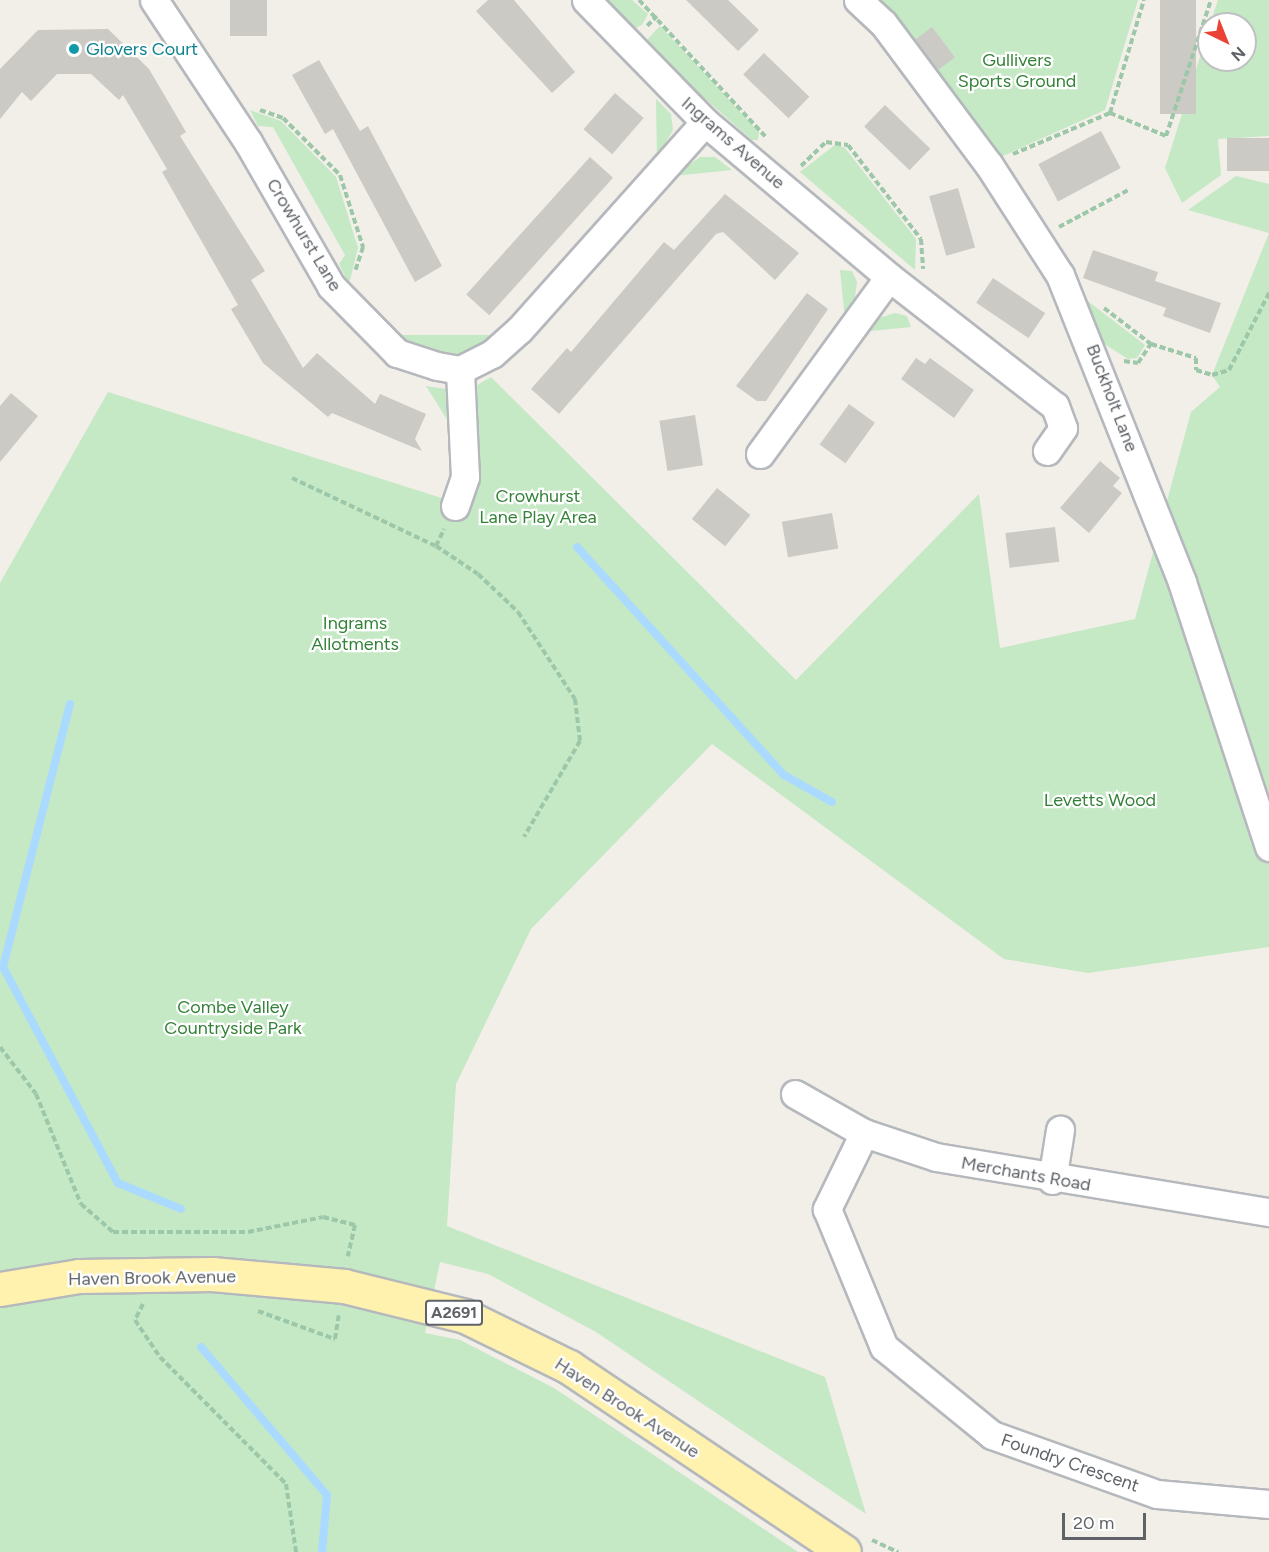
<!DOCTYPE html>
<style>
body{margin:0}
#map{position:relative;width:1269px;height:1552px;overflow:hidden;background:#f1efe8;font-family:Figtree,sans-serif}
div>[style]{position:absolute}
.green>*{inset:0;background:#c5e8c5}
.stream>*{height:8px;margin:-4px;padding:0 4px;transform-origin:4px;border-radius:4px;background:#aadaff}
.building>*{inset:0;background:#cccac5;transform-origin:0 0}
.path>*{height:4px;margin-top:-2px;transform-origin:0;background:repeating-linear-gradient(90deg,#9cc7a9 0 6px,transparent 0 9px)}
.roads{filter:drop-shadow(2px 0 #b5b8bc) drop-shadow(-2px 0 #b5b8bc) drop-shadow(0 2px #b5b8bc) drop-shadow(0 -2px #b5b8bc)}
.minor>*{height:27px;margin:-13.5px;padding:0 13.5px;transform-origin:13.5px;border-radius:13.5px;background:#fff}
.major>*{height:33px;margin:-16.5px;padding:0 16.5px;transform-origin:16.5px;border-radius:16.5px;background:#fff2af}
.dots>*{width:16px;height:16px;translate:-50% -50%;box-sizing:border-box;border:3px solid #fff;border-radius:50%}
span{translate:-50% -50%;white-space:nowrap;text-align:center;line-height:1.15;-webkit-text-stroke:4.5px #fff;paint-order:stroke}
.shield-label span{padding:2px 4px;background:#fff;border:2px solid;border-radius:4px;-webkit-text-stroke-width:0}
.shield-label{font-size:16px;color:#5f6368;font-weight:700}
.culture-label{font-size:18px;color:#0d838f}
.left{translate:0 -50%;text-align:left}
.park-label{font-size:18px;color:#348238}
.street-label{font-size:18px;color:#5f6368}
.north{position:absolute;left:1197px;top:12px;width:60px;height:60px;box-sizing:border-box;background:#fff;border:2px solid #bfc1c3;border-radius:50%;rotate:137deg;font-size:16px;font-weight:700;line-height:24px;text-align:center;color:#5f6368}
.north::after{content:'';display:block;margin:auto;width:21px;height:27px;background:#ea4335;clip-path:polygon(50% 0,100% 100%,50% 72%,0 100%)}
.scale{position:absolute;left:1062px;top:1513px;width:84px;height:27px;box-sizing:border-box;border:3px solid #5f6368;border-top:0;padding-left:8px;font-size:18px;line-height:21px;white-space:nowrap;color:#5f6368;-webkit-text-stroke:4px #fff;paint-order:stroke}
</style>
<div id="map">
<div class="green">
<i style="clip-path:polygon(601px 0,632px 0,648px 14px,642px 25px,629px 31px)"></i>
<i style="clip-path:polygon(872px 0,1138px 0,1105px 110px,994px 160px)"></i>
<i style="clip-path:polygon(1218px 0,1269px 0,1269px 136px,1218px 139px,1221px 175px,1182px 203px,1165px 168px,1209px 28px,1209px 60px,1245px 60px,1245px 24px,1210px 24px)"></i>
<i style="clip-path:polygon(660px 26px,759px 132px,758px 140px,752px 140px,643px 44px)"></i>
<i style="clip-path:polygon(656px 99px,671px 114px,673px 130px,657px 158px)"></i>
<i style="clip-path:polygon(250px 110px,281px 121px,336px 177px,358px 248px,349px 284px,339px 264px,345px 255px,273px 127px,258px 126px)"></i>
<i style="clip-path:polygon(836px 144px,845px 148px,916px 239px,915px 270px,800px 172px)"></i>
<i style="clip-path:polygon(700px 157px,715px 157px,732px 170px,673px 176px)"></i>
<i style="clip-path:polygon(1236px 176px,1269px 184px,1269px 947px,1088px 973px,1004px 959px,712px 744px,531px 929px,456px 1084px,447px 1226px,825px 1377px,866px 1514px,596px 1332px,488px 1274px,440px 1262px,425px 1333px,460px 1340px,554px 1388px,798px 1552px,0 1552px,0 583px,108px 392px,451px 501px,467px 391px,491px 377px,796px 680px,979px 494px,1000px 648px,1135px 619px,1191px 412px,1220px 387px,1212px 375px,1269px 233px,1188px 210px)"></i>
<i style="clip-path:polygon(840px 270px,852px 271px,857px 282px,854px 305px,845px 319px)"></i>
<i style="clip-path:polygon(1076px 292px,1145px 345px,1137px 358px,1128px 359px,1095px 338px)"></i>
<i style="clip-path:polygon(895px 313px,907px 316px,911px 327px,861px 332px,873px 320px)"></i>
<i style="clip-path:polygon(399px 335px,497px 335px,457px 360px,408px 346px)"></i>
<i style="clip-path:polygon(426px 386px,453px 390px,453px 429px)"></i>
</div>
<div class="stream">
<i style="left:577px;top:547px;width:308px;rotate:47.8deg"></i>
<i style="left:784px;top:775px;width:55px;rotate:29.4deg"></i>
<i style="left:70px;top:704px;width:271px;rotate:104.3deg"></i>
<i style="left:3px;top:967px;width:245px;rotate:62deg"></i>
<i style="left:118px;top:1183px;width:68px;rotate:22.4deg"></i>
<i style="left:201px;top:1347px;width:194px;rotate:49.6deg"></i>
<i style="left:327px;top:1495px;width:57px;rotate:95deg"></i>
</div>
<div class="building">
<i style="left:230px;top:0;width:37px;height:36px"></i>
<i style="clip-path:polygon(488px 0,514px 0,575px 72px,552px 93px,476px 11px)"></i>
<i style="clip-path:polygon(686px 0,728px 0,759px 30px,738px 51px)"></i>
<i style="left:1160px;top:0;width:36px;height:114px"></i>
<i style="left:932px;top:27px;width:38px;height:21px;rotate:53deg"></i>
<i style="clip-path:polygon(108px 29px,149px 69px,186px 132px,180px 136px,265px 271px,251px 280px,303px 368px,317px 353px,375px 404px,380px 394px,426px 414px,415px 439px,422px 451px,332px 413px,328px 417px,263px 363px,231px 309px,238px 305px,162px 172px,167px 169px,123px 95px,119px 100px,91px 74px,57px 74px,31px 101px,22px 92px,0 119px,0 69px,38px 30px)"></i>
<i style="left:764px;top:53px;width:63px;height:30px;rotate:44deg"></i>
<i style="clip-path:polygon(319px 60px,360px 131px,368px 126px,442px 266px,415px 282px,333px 129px,325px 134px,292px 75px)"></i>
<i style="left:615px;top:93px;width:38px;height:48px;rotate:41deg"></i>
<i style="left:885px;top:105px;width:63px;height:30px;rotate:44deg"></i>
<i style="left:1101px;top:131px;width:42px;height:71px;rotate:62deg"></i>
<i style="left:1269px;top:138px;width:33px;height:42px;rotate:90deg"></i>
<i style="left:590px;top:157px;width:31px;height:185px;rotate:42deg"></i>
<i style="left:958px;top:188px;width:62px;height:30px;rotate:74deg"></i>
<i style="clip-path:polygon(725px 194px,799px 253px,775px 280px,723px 232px,716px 234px,559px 414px,531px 389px,567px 348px,571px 352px,664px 242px,674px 250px)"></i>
<i style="clip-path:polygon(1093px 250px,1158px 272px,1155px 281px,1221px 303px,1210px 333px,1163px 316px,1166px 308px,1083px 278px)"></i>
<i style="left:993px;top:278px;width:63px;height:30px;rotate:34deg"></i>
<i style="clip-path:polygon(807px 293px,828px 309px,766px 401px,757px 401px,736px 386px)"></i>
<i style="clip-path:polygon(916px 358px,925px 364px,930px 358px,974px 390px,954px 418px,901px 379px)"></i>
<i style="clip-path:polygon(11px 393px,38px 416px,0 462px,0 406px)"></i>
<i style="left:849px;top:404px;width:32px;height:50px;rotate:36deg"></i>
<i style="left:695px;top:415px;width:51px;height:36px;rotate:81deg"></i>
<i style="clip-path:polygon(1100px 461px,1120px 478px,1113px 486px,1122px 493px,1089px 533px,1060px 508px)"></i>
<i style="left:717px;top:488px;width:43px;height:40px;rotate:39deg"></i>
<i style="left:832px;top:513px;width:36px;height:51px;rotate:80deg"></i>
<i style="left:1055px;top:527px;width:35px;height:50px;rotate:83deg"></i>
</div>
<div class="path">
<i style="left:639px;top:0;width:187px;rotate:47.2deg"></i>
<i style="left:647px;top:26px;width:14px;rotate:-45deg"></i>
<i style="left:260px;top:110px;width:24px;rotate:19deg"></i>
<i style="left:283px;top:118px;width:81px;rotate:45deg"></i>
<i style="left:340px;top:175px;width:76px;rotate:72.3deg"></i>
<i style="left:363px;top:247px;width:26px;rotate:108deg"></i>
<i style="left:1110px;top:113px;width:118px;rotate:-73.3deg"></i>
<i style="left:1013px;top:154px;width:105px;rotate:-22.9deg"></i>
<i style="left:1110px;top:113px;width:61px;rotate:22.3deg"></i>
<i style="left:1166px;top:136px;width:143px;rotate:-71.7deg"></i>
<i style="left:801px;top:166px;width:35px;rotate:-44deg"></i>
<i style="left:826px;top:142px;width:22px;rotate:8deg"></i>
<i style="left:848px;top:145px;width:119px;rotate:52.2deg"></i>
<i style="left:921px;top:239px;width:30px;rotate:86deg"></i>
<i style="left:1059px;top:227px;width:78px;rotate:-28.2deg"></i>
<i style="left:1104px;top:308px;width:59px;rotate:37.5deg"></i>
<i style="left:1151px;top:344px;width:47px;rotate:17.3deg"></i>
<i style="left:1196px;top:358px;width:12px;rotate:90deg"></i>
<i style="left:1196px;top:370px;width:17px;rotate:17deg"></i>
<i style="left:1212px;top:375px;width:18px;rotate:-16deg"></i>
<i style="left:1229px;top:370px;width:87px;rotate:-62.5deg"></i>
<i style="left:1124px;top:361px;width:14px;rotate:8deg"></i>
<i style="left:1138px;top:363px;width:23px;rotate:-56deg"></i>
<i style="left:292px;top:478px;width:159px;rotate:25.3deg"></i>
<i style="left:436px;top:546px;width:50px;rotate:33.7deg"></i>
<i style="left:478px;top:574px;width:55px;rotate:43.5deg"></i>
<i style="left:518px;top:612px;width:104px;rotate:56.8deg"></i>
<i style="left:575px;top:699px;width:42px;rotate:83.2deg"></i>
<i style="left:580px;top:741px;width:111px;rotate:120.3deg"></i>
<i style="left:436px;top:546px;width:19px;rotate:-65deg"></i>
<i style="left:0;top:1047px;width:59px;rotate:52.5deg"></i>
<i style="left:36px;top:1094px;width:119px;rotate:67.8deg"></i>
<i style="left:81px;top:1204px;width:43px;rotate:41.2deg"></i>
<i style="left:113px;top:1232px;width:135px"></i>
<i style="left:248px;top:1232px;width:76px;rotate:-11.3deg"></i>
<i style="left:323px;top:1217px;width:33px;rotate:14deg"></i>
<i style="left:355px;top:1225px;width:32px;rotate:103deg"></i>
<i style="left:143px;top:1304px;width:18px;rotate:117deg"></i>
<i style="left:135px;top:1320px;width:45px;rotate:56deg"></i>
<i style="left:160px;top:1357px;width:179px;rotate:45.2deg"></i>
<i style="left:286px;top:1484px;width:69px;rotate:81.6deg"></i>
<i style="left:258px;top:1311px;width:82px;rotate:20deg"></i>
<i style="left:335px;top:1339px;width:24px;rotate:-81deg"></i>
<i style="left:872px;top:1540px;width:29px;rotate:25deg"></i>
</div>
<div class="roads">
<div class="minor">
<i style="left:154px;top:0;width:170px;rotate:56.5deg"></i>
<i style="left:248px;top:142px;width:166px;rotate:60deg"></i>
<i style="left:331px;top:286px;width:94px;rotate:45.4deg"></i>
<i style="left:397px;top:353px;width:42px;rotate:18deg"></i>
<i style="left:437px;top:366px;width:23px;rotate:10deg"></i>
<i style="left:460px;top:370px;width:36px;rotate:-27deg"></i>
<i style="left:492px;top:354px;width:36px;rotate:-42deg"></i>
<i style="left:519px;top:330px;width:279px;rotate:-48.2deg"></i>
<i style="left:586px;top:0;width:170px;rotate:45.7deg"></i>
<i style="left:705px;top:122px;width:241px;rotate:40.1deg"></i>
<i style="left:889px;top:277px;width:210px;rotate:37.9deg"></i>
<i style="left:1055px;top:406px;width:23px;rotate:70deg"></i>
<i style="left:1063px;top:428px;width:28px;rotate:125deg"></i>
<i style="left:858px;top:0;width:34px;rotate:43deg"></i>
<i style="left:883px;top:23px;width:177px;rotate:53.3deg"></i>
<i style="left:989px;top:165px;width:131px;rotate:57.2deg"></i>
<i style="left:1060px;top:275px;width:330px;rotate:68.3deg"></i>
<i style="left:1182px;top:582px;width:279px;rotate:71.8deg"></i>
<i style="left:760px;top:454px;width:219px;rotate:-53.9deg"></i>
<i style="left:455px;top:506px;width:31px;rotate:-71deg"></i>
<i style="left:465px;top:477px;width:107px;rotate:-92.7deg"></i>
<i style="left:795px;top:1094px;width:79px;rotate:29.5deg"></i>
<i style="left:864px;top:1133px;width:76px;rotate:18.4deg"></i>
<i style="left:936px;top:1157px;width:338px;rotate:9.4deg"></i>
<i style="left:864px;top:1133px;width:85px;rotate:116deg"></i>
<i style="left:827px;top:1209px;width:149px;rotate:67.6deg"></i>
<i style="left:884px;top:1347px;width:139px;rotate:39.2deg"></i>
<i style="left:992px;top:1435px;width:175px;rotate:19.7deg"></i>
<i style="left:1157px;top:1494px;width:112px;rotate:5.1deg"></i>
<i style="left:1052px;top:1180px;width:51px;rotate:-80.9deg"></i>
</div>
<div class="major">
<i style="left:0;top:1289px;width:80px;rotate:-9.3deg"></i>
<i style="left:79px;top:1276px;width:133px;rotate:-0.9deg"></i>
<i style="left:212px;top:1274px;width:133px;rotate:5.2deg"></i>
<i style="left:344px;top:1286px;width:125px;rotate:13.9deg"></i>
<i style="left:465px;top:1316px;width:116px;rotate:26.1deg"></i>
<i style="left:569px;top:1367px;width:331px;rotate:33.9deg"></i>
</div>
</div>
<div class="dots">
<i style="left:74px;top:49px;background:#0f9aa8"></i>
</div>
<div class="shield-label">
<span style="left:454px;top:1313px">A2691</span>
</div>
<div class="culture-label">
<span class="left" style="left:86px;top:49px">Glovers Court</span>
</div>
<div class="park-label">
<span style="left:1017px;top:71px">Gullivers<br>Sports Ground</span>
<span style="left:538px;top:507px">Crowhurst<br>Lane Play Area</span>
<span style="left:355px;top:634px">Ingrams<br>Allotments</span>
<span style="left:1100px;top:800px">Levetts Wood</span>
<span style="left:233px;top:1018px">Combe Valley<br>Countryside Park</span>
</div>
<div class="street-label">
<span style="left:733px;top:143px;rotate:41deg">Ingrams Avenue</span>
<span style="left:304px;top:235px;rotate:59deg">Crowhurst Lane</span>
<span style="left:1112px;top:398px;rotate:69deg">Buckholt Lane</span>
<span style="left:1026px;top:1174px;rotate:10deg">Merchants Road</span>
<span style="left:152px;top:1278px;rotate:-1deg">Haven Brook Avenue</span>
<span style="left:627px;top:1408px;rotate:33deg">Haven Brook Avenue</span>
<span style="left:1070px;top:1463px;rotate:19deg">Foundry Crescent</span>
</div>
<div class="north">N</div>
<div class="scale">20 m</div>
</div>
